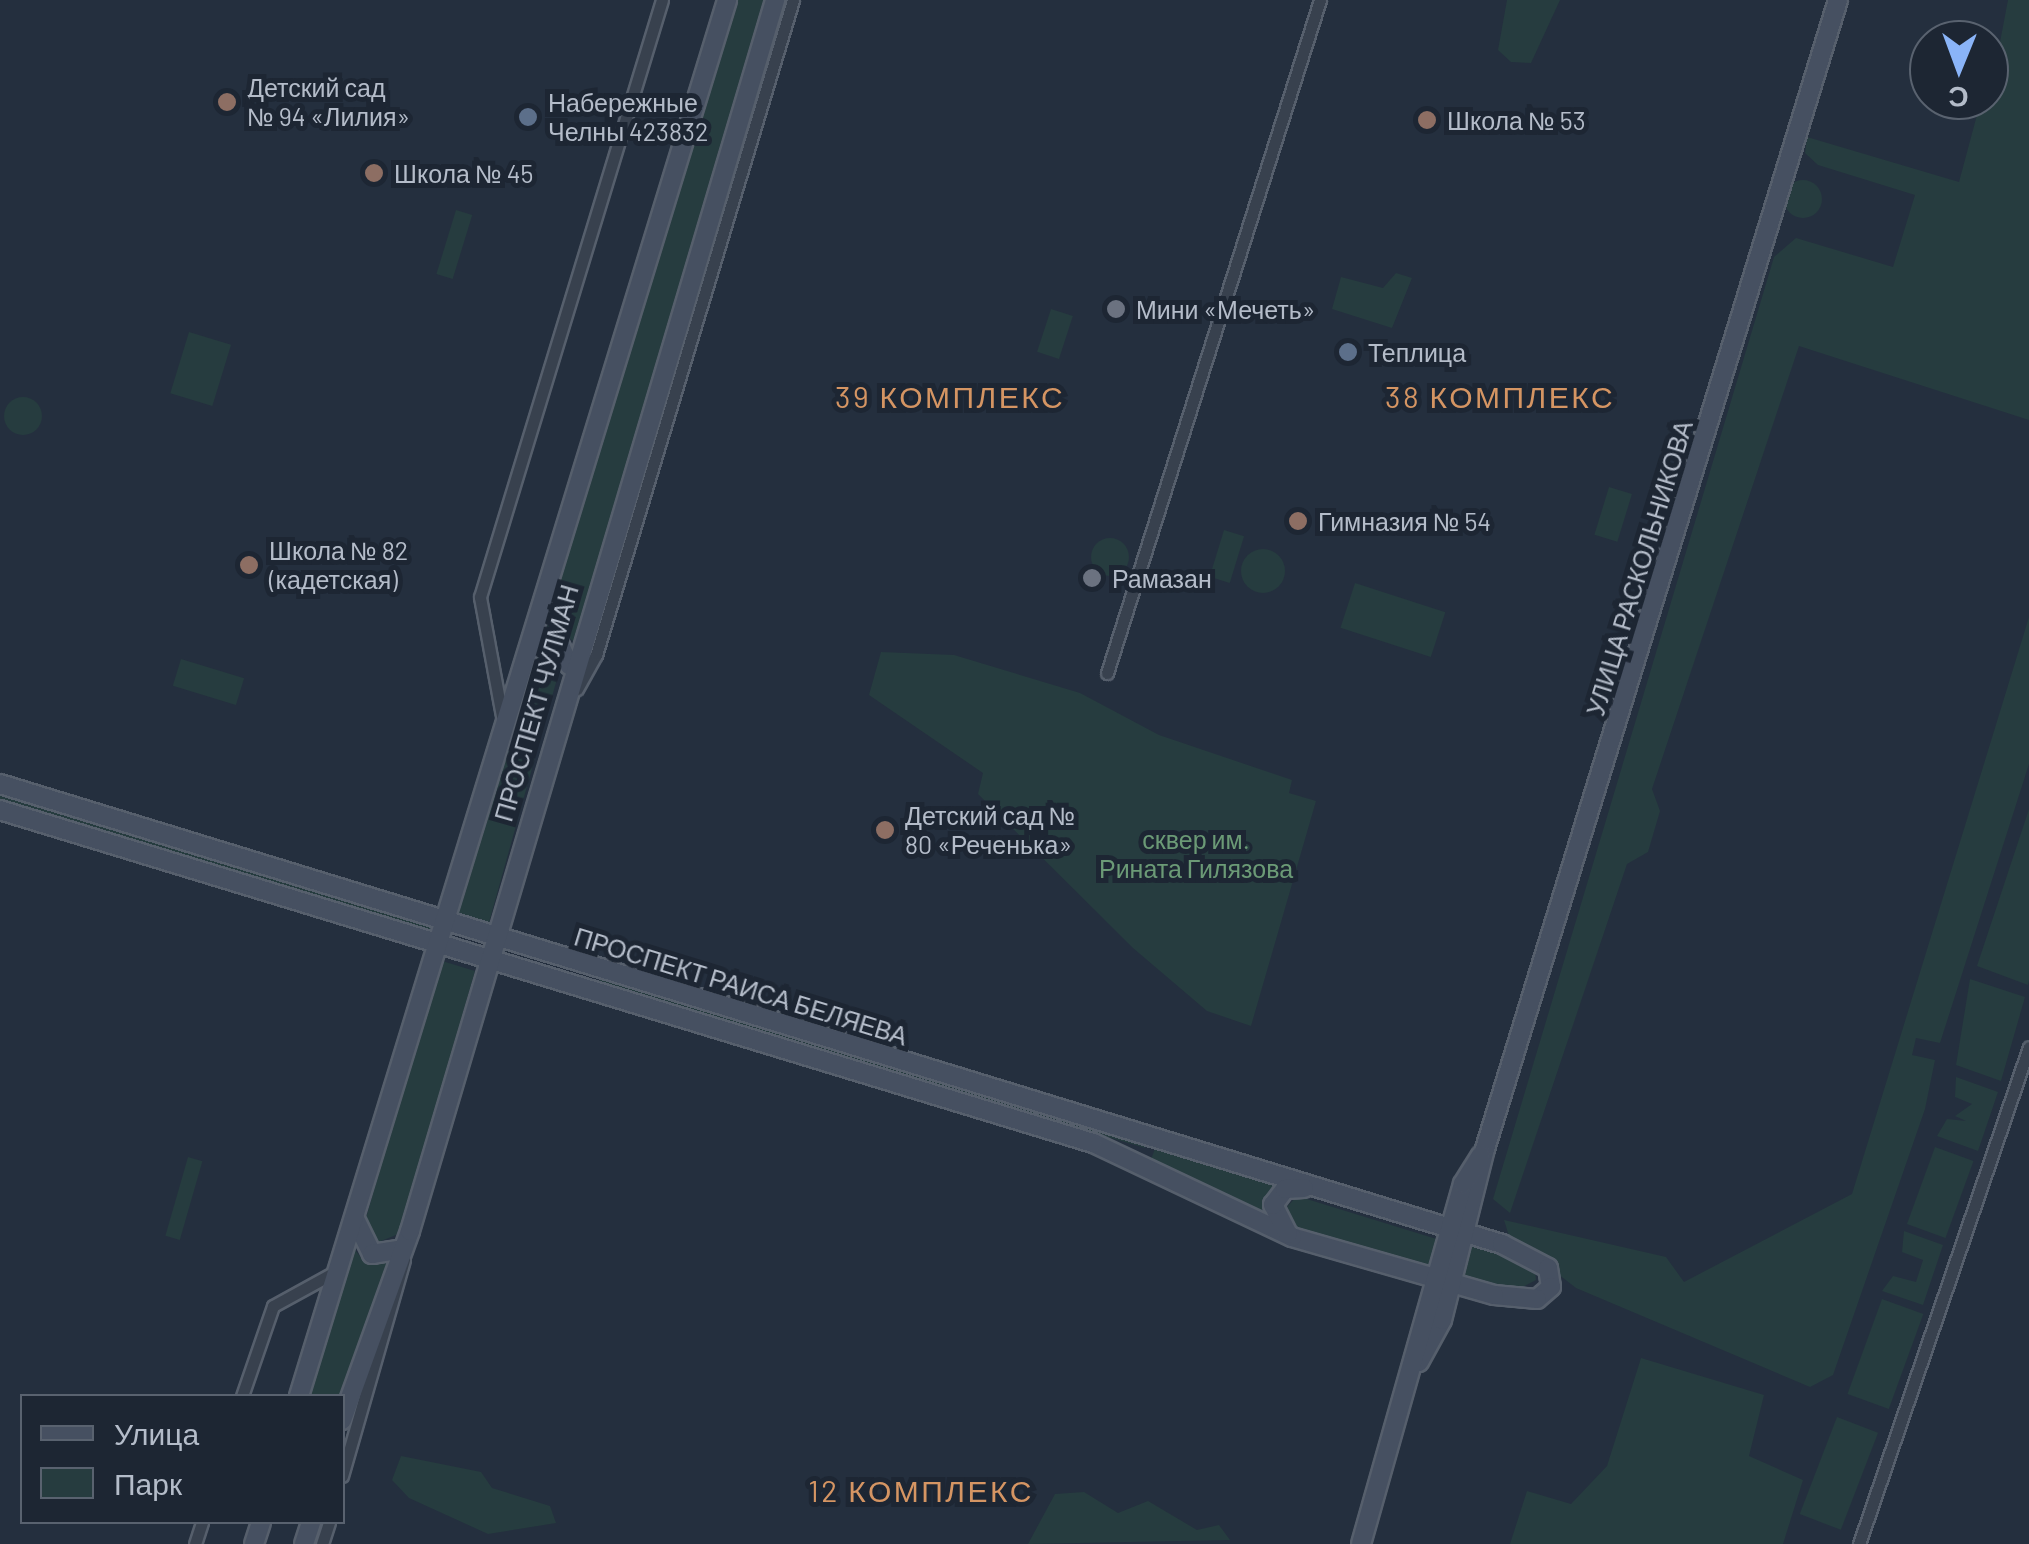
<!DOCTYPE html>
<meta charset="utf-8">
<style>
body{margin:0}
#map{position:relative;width:2029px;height:1544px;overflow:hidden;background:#242f3e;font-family:Barlow,sans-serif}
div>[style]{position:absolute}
.green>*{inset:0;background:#263c3f;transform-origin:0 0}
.round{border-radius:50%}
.roads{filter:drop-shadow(2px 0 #565f6c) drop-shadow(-2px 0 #565f6c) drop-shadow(0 2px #565f6c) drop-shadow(0 -2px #565f6c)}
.street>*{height:11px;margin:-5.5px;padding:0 5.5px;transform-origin:5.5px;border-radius:5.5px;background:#38414e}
.secondary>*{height:18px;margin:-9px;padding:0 9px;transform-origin:9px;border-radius:9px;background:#465061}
.dots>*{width:28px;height:28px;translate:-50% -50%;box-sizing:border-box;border:5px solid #1d2633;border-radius:50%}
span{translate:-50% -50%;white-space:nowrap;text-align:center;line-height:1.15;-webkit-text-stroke:10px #1d2633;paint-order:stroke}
.poi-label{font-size:25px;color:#b4bcc9}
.left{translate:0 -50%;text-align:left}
.street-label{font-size:25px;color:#b4bcc9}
.park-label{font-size:25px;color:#6b9a76}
.quarter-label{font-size:30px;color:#d59563;letter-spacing:2.5px}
.legend{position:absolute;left:20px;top:1394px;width:325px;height:130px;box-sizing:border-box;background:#1d2633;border:2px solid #59626f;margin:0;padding:12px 18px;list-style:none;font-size:30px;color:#b4bcc9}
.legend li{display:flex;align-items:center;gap:20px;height:50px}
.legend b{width:50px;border:2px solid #59626f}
.north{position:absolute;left:1909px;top:20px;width:100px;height:100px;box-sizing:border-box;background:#1d2633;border:2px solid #59626f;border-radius:50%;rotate:181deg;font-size:28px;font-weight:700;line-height:40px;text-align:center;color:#b4bcc9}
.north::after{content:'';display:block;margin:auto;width:35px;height:45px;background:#8ab4f8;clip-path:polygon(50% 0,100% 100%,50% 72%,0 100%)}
</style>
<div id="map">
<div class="green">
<i style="clip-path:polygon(734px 0,769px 0,574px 642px,562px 632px,540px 634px)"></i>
<i style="clip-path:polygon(1507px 0,1560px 0,1531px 63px,1511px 62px,1498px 50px)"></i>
<i style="clip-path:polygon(2008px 0,2029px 0,2029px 420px,1799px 346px,1652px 789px,1660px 811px,1648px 852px,1627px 864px,1510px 1213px,1493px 1199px,1774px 257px,1796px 238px,1893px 267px,1915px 195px,1818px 165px,1805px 153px,1807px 137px,1959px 182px,1981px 100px,1989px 100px)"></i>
<i class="round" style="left:1784px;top:180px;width:38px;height:38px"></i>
<i style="left:456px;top:210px;width:17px;height:67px;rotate:17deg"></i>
<i style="clip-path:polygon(1396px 273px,1412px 278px,1392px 328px,1332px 309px,1341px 277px,1383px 288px)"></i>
<i style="left:1051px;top:309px;width:23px;height:45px;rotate:18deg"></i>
<i style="left:189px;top:332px;width:44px;height:64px;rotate:17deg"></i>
<i class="round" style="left:4px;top:397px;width:38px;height:38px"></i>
<i style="left:1609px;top:487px;width:24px;height:50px;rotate:17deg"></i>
<i style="left:1224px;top:530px;width:21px;height:49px;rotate:17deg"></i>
<i class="round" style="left:1091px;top:538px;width:38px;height:38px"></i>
<i class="round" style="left:1241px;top:549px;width:44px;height:44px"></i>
<i style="left:1355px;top:583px;width:95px;height:47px;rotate:18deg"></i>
<i style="clip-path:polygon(2029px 617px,2029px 764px,1940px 1043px,1916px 1038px,1912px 1055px,1935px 1060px,1925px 1109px,1833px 1375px,1810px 1387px,1576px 1288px,1509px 1236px,1504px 1220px,1666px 1257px,1684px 1282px,1852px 1194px)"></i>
<i style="clip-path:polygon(551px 645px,562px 661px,488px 926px,455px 915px,534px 654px)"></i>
<i style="clip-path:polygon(881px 652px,954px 655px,1080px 693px,1159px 735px,1292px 780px,1289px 793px,1316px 801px,1251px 1026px,1207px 1011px,1133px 948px,978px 794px,983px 773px,869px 695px)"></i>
<i style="left:181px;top:659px;width:66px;height:28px;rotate:17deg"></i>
<i style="left:0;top:790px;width:453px;height:10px;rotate:17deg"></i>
<i style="clip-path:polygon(2029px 809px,2029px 981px,2028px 985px,1977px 966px)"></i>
<i style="clip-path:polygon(439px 960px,475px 971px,401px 1233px,371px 1245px,364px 1225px)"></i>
<i style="clip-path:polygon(602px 979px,1143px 1141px,1145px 1148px,594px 984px)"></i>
<i style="clip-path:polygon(1970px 979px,2025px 997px,2001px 1081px,1956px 1065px)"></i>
<i style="clip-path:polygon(1956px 1077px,1998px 1092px,1978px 1151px,1937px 1136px,1947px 1119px,1966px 1121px,1955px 1116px,1972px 1104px,1955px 1097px)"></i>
<i style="clip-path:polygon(1156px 1146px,1283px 1187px,1269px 1223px,1150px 1162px)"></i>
<i style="left:1935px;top:1147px;width:41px;height:82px;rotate:20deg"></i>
<i style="left:188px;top:1157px;width:15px;height:82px;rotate:16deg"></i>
<i style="clip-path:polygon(1297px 1196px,1443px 1241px,1434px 1270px,1292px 1228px,1285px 1209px)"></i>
<i style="clip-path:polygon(1904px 1231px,1943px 1245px,1923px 1305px,1882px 1291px,1893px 1276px,1916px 1282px,1923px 1260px,1902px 1252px)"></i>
<i style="clip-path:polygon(1470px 1240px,1504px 1249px,1535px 1270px,1536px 1280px,1519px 1289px,1459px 1276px)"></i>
<i style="clip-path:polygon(352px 1246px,362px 1259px,389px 1262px,342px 1396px,306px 1396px)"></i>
<i style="left:1882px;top:1299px;width:44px;height:101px;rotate:20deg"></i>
<i style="clip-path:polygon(1641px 1358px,1764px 1395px,1749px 1456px,1803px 1480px,1783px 1544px,1510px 1544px,1527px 1491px,1571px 1504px,1607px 1466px)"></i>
<i style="left:1837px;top:1417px;width:44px;height:104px;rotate:21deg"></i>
<i style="clip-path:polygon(401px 1456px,481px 1472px,492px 1488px,550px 1506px,556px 1523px,488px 1534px,409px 1498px,392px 1480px)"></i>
<i style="clip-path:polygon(1084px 1492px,1118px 1513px,1148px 1501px,1197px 1530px,1219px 1525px,1230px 1540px,1028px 1544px,1055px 1494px)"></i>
</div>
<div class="roads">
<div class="street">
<i style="left:1107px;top:673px;width:706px;rotate:-72.44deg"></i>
<i style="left:577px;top:689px;width:39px;rotate:-61deg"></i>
<i style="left:596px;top:655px;width:684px;rotate:-73.26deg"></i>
<i style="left:502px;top:716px;width:121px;rotate:-100.5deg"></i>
<i style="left:480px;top:597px;width:624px;rotate:-73.05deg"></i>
<i style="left:242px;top:1396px;width:95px;rotate:-71deg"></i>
<i style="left:273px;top:1306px;width:73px;rotate:-28.7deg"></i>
<i style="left:342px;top:1476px;width:225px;rotate:-74deg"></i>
<i style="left:195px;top:1544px;width:23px;rotate:-72deg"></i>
<i style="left:322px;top:1544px;width:23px;rotate:-72deg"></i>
<i style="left:1859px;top:1544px;width:525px;rotate:-71.12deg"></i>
</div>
<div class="secondary">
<i style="left:529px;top:649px;width:30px;rotate:-20deg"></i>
<i style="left:557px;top:639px;width:29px;rotate:65deg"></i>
<i style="left:0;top:784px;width:1571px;rotate:17.03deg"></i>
<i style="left:1502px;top:1244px;width:52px;rotate:27.6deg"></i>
<i style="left:1548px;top:1268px;width:19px;rotate:81deg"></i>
<i style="left:1551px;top:1287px;width:18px;rotate:139deg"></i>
<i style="left:1537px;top:1299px;width:43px;rotate:-174.7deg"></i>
<i style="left:1494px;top:1295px;width:210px;rotate:-164deg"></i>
<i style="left:1292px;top:1237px;width:220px;rotate:-154.7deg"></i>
<i style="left:1093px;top:1143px;width:1143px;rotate:-163.06deg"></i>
<i style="left:355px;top:1219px;width:39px;rotate:64deg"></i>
<i style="left:372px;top:1254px;width:31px;rotate:-9deg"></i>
<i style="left:1288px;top:1234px;width:33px;rotate:-117deg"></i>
<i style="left:1273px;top:1205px;width:20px;rotate:-53deg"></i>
<i style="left:1285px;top:1189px;width:19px;rotate:-3deg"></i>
<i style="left:1419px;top:1362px;width:48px;rotate:-61.3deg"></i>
<i style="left:1442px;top:1320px;width:176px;rotate:-75.9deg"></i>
<i style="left:1485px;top:1149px;width:1202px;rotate:-72.92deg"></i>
<i style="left:299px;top:1396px;width:1460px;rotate:-72.95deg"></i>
<i style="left:342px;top:1420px;width:201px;rotate:-70.2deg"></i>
<i style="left:410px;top:1231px;width:1284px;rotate:-73.48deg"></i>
<i style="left:254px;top:1544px;width:23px;rotate:-72deg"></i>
<i style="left:304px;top:1544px;width:23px;rotate:-72deg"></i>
<i style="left:1361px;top:1544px;width:374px;rotate:-74.2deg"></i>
<i style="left:1463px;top:1184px;width:34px;rotate:-58deg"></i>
</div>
</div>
<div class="dots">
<i style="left:227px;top:102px;background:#8d6e63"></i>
<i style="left:528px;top:117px;background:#5c6f8a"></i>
<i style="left:1427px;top:120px;background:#8d6e63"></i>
<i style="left:374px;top:173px;background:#8d6e63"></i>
<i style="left:1116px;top:309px;background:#6b7280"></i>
<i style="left:1348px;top:352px;background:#5c6f8a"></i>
<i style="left:1298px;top:521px;background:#8d6e63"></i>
<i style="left:249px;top:565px;background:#8d6e63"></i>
<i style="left:1092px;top:578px;background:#6b7280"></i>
<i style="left:885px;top:830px;background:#8d6e63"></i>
</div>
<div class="poi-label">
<span class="left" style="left:247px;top:102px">Детский сад<br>№ 94 «Лилия»</span>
<span class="left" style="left:548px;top:117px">Набережные<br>Челны 423832</span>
<span class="left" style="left:1447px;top:120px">Школа № 53</span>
<span class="left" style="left:394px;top:173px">Школа № 45</span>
<span class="left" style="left:1136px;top:309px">Мини «Мечеть»</span>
<span class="left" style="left:1368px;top:352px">Теплица</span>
<span class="left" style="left:1318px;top:521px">Гимназия № 54</span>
<span class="left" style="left:269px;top:565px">Школа № 82<br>(кадетская)</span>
<span class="left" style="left:1112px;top:578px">Рамазан</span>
<span class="left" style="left:905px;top:830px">Детский сад №<br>80 «Реченька»</span>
</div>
<div class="street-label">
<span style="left:1639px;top:568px;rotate:-73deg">УЛИЦА РАСКОЛЬНИКОВА</span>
<span style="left:536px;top:703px;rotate:-74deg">ПРОСПЕКТ ЧУЛМАН</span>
<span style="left:741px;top:986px;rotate:17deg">ПРОСПЕКТ РАИСА БЕЛЯЕВА</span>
</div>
<div class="park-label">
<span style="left:1196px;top:854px">сквер им.<br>Рината Гилязова</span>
</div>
<div class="quarter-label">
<span style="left:950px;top:396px">39 КОМПЛЕКС</span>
<span style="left:1500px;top:396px">38 КОМПЛЕКС</span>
<span style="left:921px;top:1490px">12 КОМПЛЕКС</span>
</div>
<ul class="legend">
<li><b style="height:12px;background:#465061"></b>Улица</li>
<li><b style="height:28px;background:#263c3f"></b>Парк</li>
</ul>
<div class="north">С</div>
</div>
